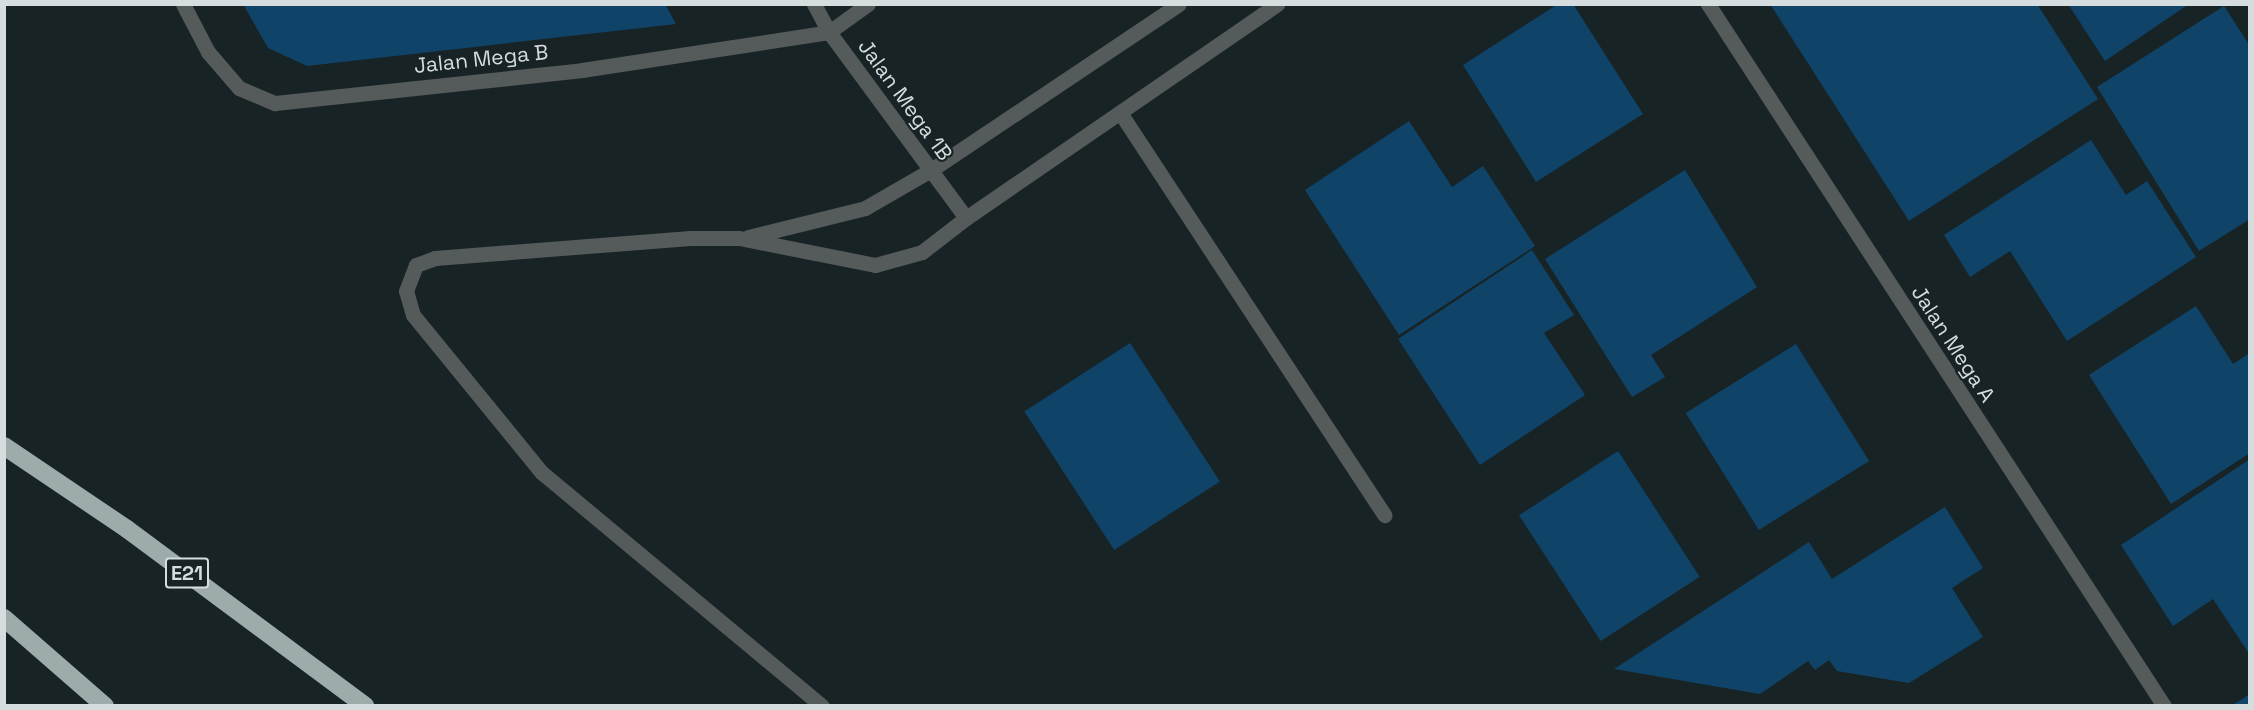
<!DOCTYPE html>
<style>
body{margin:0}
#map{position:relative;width:2254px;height:710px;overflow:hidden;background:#182326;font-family:"Space Grotesk",sans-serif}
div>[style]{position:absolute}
.building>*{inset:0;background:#0f4468;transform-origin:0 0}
.lane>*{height:15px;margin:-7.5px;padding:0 7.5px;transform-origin:7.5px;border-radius:7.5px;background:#555a5a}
.street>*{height:15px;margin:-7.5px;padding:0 7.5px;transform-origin:7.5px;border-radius:7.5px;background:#555a5a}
.highway>*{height:18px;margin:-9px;padding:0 9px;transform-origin:9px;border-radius:9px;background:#9dabaa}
span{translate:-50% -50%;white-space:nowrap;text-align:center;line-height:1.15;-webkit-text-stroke:4.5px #182326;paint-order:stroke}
.shield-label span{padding:2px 4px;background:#182326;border:2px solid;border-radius:4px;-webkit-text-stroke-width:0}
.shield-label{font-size:20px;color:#d6dddf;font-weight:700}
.street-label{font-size:21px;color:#d6dddf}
.frame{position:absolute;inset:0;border:6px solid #d6dddf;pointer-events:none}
</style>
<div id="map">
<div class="building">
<i style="clip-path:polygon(243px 4px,665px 4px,676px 24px,307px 66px,268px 48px)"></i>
<i style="clip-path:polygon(1558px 4px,1573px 4px,1643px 114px,1536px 182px,1463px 65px)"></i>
<i style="clip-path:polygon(1770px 4px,2037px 4px,2098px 99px,1909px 221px)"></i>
<i style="clip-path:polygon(2068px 4px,2189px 4px,2105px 61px)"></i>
<i style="clip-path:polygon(2224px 6px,2250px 46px,2250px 219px,2199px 251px,2097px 87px)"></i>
<i style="clip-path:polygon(1409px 121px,1452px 187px,1483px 166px,1535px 246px,1399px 335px,1305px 190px)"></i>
<i style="clip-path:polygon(2091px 140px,2126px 195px,2147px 181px,2196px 257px,2067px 341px,2010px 251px,1970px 277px,1944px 235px)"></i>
<i style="clip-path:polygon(1685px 170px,1757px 287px,1651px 355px,1665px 377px,1632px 397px,1545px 259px)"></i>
<i style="clip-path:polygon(1532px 250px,1574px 315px,1544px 333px,1585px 395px,1480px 465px,1398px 339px)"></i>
<i style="clip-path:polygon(2196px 306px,2233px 364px,2250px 353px,2250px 453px,2171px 504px,2089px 375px)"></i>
<i style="left:1130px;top:343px;width:165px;height:126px;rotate:57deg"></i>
<i style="left:1796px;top:344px;width:138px;height:130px;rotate:58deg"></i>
<i style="left:1618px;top:451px;width:150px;height:118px;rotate:57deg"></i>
<i style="clip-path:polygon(2250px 459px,2250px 655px,2213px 599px,2173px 626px,2121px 545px)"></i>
<i style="clip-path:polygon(1945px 507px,1983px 568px,1952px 588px,1983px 637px,1909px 683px,1837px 671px,1829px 660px,1815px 670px,1808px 661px,1760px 694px,1614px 669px,1809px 542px,1832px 579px)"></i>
<i style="clip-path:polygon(2250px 694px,2250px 706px,2231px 706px)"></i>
</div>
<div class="lane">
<i style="left:748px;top:237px;width:121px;rotate:-13.9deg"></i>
<i style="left:865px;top:208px;width:76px;rotate:-29.9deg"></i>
<i style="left:822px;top:706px;width:364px;rotate:-140.2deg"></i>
<i style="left:542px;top:473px;width:204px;rotate:-129.2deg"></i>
<i style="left:413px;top:315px;width:25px;rotate:-106deg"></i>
<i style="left:406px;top:291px;width:28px;rotate:-69deg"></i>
<i style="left:416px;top:265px;width:20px;rotate:-20deg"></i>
<i style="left:435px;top:258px;width:256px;rotate:-4.5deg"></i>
<i style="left:690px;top:238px;width:49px"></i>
<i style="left:739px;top:238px;width:139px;rotate:11.2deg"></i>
<i style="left:875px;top:265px;width:49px;rotate:-15.5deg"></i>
<i style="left:922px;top:252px;width:56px;rotate:-37.7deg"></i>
</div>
<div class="street">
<i style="left:183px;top:4px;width:54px;rotate:62.5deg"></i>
<i style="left:208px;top:52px;width:48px;rotate:49.3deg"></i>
<i style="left:239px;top:88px;width:39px;rotate:23deg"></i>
<i style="left:275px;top:103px;width:309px;rotate:-6.1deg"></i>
<i style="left:582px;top:70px;width:250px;rotate:-8.7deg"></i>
<i style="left:829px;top:32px;width:48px;rotate:-35.7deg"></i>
<i style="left:814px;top:4px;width:32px;rotate:62deg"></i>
<i style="left:829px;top:32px;width:231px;rotate:53.6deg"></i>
<i style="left:966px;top:218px;width:378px;rotate:-34.5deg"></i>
<i style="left:1708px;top:4px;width:837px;rotate:56.99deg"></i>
<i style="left:1121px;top:114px;width:480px;rotate:56.7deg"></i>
<i style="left:931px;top:170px;width:298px;rotate:-33.8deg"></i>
</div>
<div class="highway">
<i style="left:4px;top:446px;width:148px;rotate:34deg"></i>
<i style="left:127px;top:529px;width:297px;rotate:36.6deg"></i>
<i style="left:4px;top:618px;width:134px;rotate:41.1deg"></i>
</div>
<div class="shield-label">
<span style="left:187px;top:573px">E21</span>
</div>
<div class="street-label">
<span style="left:481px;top:59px;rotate:-6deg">Jalan Mega B</span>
<span style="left:905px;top:100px;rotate:54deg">Jalan Mega 1B</span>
<span style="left:1953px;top:344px;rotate:57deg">Jalan Mega A</span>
</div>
<div class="frame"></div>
</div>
